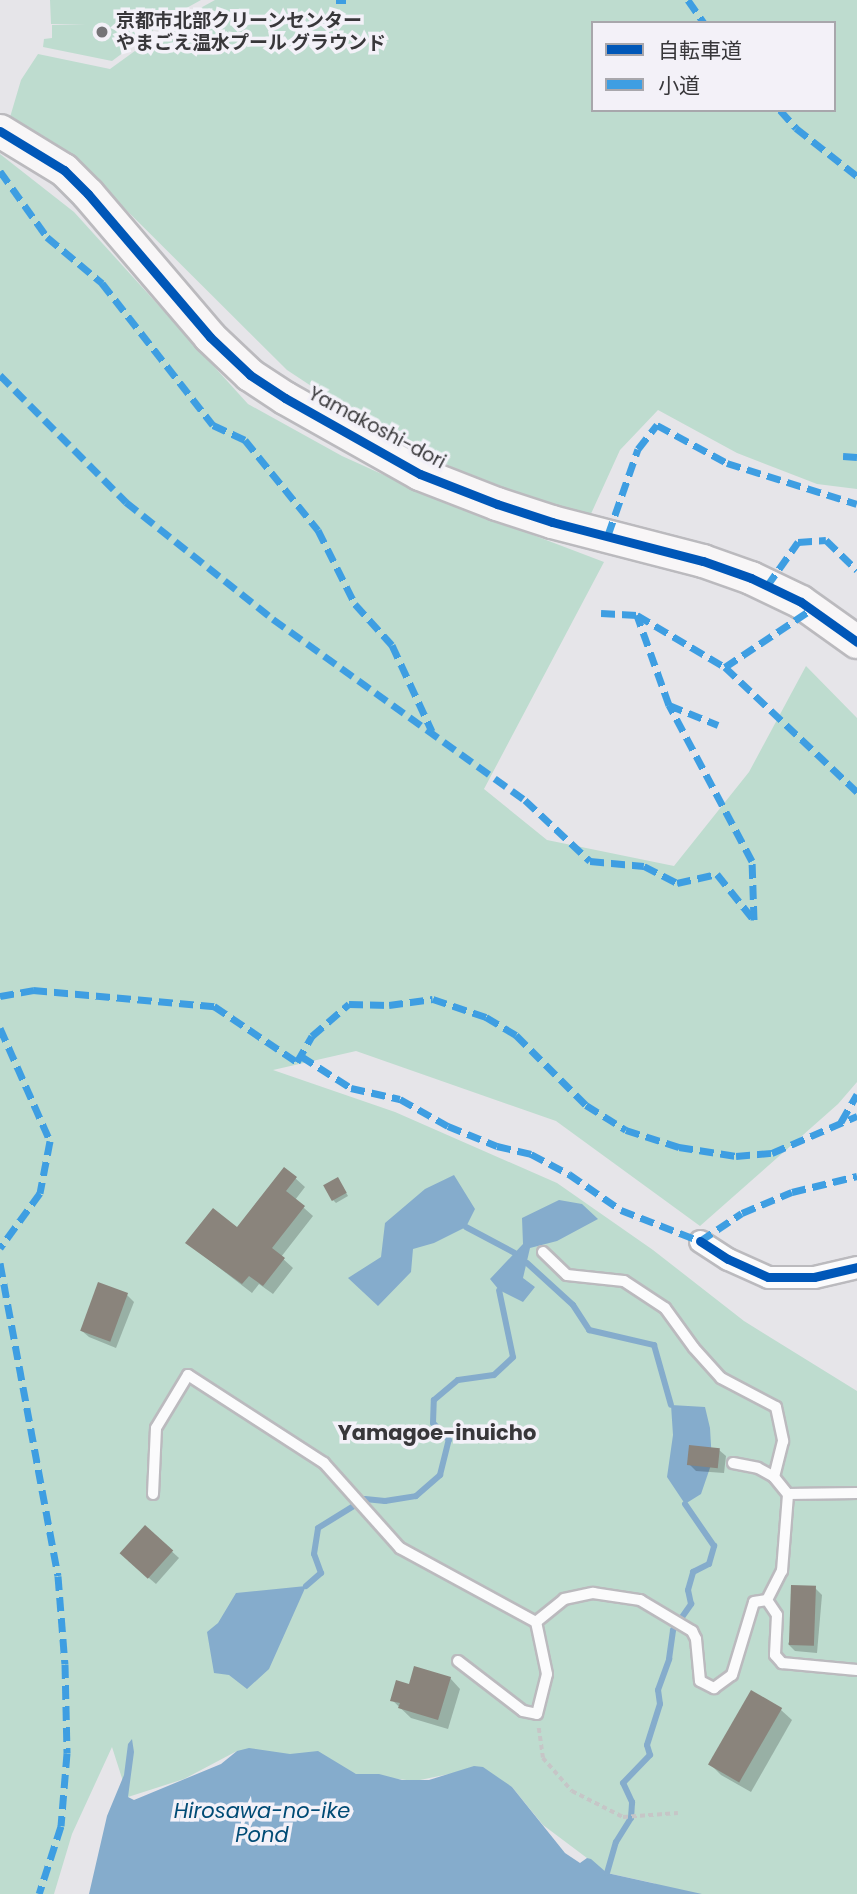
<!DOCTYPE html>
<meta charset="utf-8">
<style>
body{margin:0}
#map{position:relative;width:857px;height:1894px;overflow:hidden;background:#e6e5e9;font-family:Poppins,"Noto Sans JP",sans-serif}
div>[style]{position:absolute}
.green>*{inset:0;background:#bedccf}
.water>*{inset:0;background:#85accc}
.shadow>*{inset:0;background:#0003}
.stream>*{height:6px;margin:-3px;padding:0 3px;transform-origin:3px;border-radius:3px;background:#85accc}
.building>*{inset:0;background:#8a847c;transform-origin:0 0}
.path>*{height:3.5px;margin-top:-1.75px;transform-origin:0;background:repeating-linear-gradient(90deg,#c6c6c7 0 5px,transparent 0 8.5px)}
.roads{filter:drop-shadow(2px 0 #bbbabe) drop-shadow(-2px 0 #bbbabe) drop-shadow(0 2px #bbbabe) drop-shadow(0 -2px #bbbabe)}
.lane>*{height:10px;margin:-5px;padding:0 5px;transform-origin:5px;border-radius:5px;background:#fbfbfc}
.street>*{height:21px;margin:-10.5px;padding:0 10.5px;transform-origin:10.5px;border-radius:10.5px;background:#fbfbfc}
.secondary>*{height:32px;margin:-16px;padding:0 16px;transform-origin:16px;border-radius:16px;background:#f8f6f7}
.quiet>*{height:7px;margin-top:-3.5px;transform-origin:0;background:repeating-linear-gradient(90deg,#3e9ee2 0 14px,transparent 0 21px)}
.cycleway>*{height:9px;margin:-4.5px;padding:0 4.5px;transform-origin:4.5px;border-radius:4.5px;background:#0057b8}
.dots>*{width:19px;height:19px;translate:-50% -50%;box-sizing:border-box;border:4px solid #f3f1f8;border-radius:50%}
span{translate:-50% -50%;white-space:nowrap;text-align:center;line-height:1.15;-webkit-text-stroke:7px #f3f1f8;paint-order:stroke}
.poi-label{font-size:19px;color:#38373a;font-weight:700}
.left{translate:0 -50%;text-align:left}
.street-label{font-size:19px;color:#38373a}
.neighbourhood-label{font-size:21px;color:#38373a;font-weight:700}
.water-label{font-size:21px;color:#004b75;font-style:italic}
.legend{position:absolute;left:591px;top:21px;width:245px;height:91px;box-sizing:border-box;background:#f3f1f8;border:2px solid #a8a7ac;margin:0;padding:9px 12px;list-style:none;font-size:21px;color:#38373a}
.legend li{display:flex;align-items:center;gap:14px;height:35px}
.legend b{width:35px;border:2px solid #a8a7ac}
</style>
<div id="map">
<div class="green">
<i style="clip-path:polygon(50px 0,201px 0,172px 16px,112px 61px,43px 47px,44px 39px,52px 38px,52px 25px,86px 24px,51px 24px)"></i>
<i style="clip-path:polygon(evenodd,215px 0,857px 0,857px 489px,817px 484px,737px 453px,658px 410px,620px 450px,590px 516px,467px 475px,358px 417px,287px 370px,70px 154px,8px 124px,21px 80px,38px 54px,110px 69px,175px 22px,215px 0,593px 23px,834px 23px,834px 110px,593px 110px,593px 23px)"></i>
<i style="clip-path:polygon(0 154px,74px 212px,248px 404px,342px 456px,428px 495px,604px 562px,484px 789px,547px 840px,674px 866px,749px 772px,806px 666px,857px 718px,857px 1082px,838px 1104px,700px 1226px,556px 1121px,356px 1051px,273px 1070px,395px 1112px,557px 1183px,653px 1250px,744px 1321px,857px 1391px,857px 1894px,679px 1894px,653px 1883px,607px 1873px,543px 1825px,512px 1787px,459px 1772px,415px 1781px,356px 1774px,237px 1751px,184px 1779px,128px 1797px,112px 1747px,72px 1834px,54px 1894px,0 1894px)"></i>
</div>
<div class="water">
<i style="clip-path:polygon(454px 1175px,475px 1209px,466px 1227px,434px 1243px,413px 1249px,411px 1272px,378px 1306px,348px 1278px,381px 1257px,385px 1223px,425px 1189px)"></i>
<i style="clip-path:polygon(559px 1200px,582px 1204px,598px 1219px,557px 1241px,530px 1248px,523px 1278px,535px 1287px,523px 1302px,499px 1290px,490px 1279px,523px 1244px,522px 1218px)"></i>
<i style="clip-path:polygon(671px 1405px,705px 1407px,710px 1428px,712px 1462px,701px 1494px,685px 1504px,667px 1477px,673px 1435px)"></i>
<i style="clip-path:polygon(306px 1586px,269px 1669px,247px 1689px,229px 1675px,214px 1673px,207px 1632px,218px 1623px,236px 1593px)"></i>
<i style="clip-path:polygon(132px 1739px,134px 1752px,128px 1797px,134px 1800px,221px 1764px,237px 1751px,249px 1748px,290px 1754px,318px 1751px,356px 1774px,379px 1774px,402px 1780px,429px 1780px,474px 1766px,483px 1767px,512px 1787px,565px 1853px,580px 1863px,587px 1858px,591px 1859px,607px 1873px,702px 1894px,89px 1894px,107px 1816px,124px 1775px,128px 1744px)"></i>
</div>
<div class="shadow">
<i style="clip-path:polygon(295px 1178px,305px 1187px,295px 1200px,313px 1216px,281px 1257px,293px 1268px,273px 1294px,259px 1284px,252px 1293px,187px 1243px,238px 1229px)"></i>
<i style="clip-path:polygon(340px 1182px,348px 1196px,336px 1203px,333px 1200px)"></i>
<i style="clip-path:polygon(127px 1295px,134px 1302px,116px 1348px,89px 1337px,82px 1331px)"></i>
<i style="clip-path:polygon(719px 1450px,726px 1456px,724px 1473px,696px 1471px,689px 1464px)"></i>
<i style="clip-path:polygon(146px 1528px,179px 1558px,156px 1584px,129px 1561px)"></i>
<i style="clip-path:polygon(815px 1588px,822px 1595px,817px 1653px,795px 1651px,788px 1644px)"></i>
<i style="clip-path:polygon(450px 1678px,460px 1689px,448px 1729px,411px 1718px,392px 1700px)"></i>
<i style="clip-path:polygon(752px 1693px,781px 1710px,792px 1720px,751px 1792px,721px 1775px,711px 1765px)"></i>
</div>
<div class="stream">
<i style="left:466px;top:1227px;width:55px;rotate:28deg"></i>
<i style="left:527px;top:1263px;width:62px;rotate:42.4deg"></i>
<i style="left:573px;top:1305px;width:30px;rotate:57deg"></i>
<i style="left:589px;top:1330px;width:67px;rotate:13deg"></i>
<i style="left:654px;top:1345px;width:62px;rotate:74.2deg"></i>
<i style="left:306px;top:1586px;width:20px;rotate:-41deg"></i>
<i style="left:321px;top:1573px;width:20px;rotate:-110deg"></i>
<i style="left:314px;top:1554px;width:26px;rotate:-81deg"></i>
<i style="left:318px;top:1528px;width:55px;rotate:-31.7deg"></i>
<i style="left:365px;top:1499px;width:20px;rotate:6deg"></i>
<i style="left:385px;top:1501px;width:31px;rotate:-9deg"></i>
<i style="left:416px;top:1496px;width:32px;rotate:-41deg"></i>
<i style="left:440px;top:1475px;width:36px;rotate:-76deg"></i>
<i style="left:449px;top:1440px;width:23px;rotate:-133deg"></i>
<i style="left:433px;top:1423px;width:23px;rotate:-88deg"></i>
<i style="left:434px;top:1400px;width:31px;rotate:-40deg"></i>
<i style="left:458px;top:1380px;width:36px;rotate:-8deg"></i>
<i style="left:494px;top:1375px;width:26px;rotate:-43deg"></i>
<i style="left:513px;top:1357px;width:68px;rotate:-101.8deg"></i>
<i style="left:607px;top:1873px;width:32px;rotate:-74deg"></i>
<i style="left:616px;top:1842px;width:28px;rotate:-58deg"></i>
<i style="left:631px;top:1818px;width:16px;rotate:-86deg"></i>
<i style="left:632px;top:1802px;width:21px;rotate:-115deg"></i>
<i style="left:623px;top:1783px;width:39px;rotate:-46deg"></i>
<i style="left:650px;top:1755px;width:10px;rotate:-107deg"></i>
<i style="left:647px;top:1745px;width:43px;rotate:-72.4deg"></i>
<i style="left:660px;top:1704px;width:14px;rotate:-98deg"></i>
<i style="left:658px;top:1690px;width:33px;rotate:-70deg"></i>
<i style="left:669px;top:1659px;width:29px;rotate:-82deg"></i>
<i style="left:673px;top:1630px;width:32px;rotate:-55deg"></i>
<i style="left:691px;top:1604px;width:14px;rotate:-102deg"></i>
<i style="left:688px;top:1590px;width:19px;rotate:-74deg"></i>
<i style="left:693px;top:1572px;width:18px;rotate:-27deg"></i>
<i style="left:709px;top:1564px;width:19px;rotate:-74deg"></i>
<i style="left:714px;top:1546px;width:51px;rotate:-124.6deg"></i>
</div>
<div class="building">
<i style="clip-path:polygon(284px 1167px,297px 1177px,286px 1191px,305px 1206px,272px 1248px,285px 1258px,263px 1286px,249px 1276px,242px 1284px,185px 1243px,213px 1208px,237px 1227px)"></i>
<i style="left:338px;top:1177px;width:18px;height:17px;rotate:61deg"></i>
<i style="left:98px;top:1282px;width:32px;height:52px;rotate:20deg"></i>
<i style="left:689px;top:1445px;width:31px;height:20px;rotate:6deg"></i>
<i style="left:145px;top:1525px;width:38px;height:38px;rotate:42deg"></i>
<i style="left:791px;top:1585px;width:25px;height:60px;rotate:2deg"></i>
<i style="clip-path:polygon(414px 1666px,451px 1677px,438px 1720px,398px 1708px,400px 1703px,390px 1701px,396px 1680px,409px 1684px)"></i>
<i style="left:751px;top:1690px;width:36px;height:86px;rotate:30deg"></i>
</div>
<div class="path">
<i style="left:539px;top:1728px;width:30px;rotate:82deg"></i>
<i style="left:543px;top:1758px;width:44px;rotate:48.7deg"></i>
<i style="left:572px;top:1791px;width:57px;rotate:27deg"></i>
<i style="left:623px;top:1817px;width:55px;rotate:-4.2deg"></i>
</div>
<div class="roads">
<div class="lane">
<i style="left:543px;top:1252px;width:33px;rotate:44deg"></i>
<i style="left:567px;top:1275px;width:57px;rotate:6deg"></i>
<i style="left:624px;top:1281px;width:49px;rotate:33.4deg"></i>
<i style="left:665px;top:1308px;width:49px;rotate:54.1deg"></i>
<i style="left:694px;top:1348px;width:40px;rotate:48deg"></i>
<i style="left:721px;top:1378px;width:62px;rotate:27.8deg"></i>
<i style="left:776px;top:1407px;width:35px;rotate:78deg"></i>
<i style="left:783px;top:1441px;width:37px;rotate:104deg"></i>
<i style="left:733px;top:1463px;width:25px;rotate:11deg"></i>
<i style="left:758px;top:1468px;width:18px;rotate:29deg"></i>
<i style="left:774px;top:1477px;width:22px;rotate:51deg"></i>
<i style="left:153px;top:1494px;width:66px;rotate:-87.4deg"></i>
<i style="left:156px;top:1428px;width:62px;rotate:-58.9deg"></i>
<i style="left:188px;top:1375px;width:162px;rotate:32.9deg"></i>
<i style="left:324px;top:1463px;width:114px;rotate:48.2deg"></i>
<i style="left:400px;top:1548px;width:155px;rotate:28.6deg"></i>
<i style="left:536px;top:1622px;width:36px;rotate:-39deg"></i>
<i style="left:564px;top:1599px;width:30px;rotate:-12deg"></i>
<i style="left:593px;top:1593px;width:48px;rotate:8.5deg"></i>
<i style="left:640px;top:1600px;width:61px;rotate:30.8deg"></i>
<i style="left:692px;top:1631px;width:9px;rotate:63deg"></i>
<i style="left:696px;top:1639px;width:42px;rotate:84.6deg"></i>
<i style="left:700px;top:1681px;width:16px;rotate:27deg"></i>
<i style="left:714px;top:1688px;width:22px;rotate:-36deg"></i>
<i style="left:732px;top:1675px;width:76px;rotate:-73.2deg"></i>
<i style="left:754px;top:1602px;width:13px;rotate:-9deg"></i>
<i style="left:767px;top:1600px;width:18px;rotate:56deg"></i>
<i style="left:777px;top:1615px;width:40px;rotate:92.9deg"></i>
<i style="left:775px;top:1655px;width:11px;rotate:49deg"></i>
<i style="left:782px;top:1663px;width:75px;rotate:5.3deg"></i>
<i style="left:767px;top:1600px;width:33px;rotate:-63deg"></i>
<i style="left:782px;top:1571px;width:77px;rotate:-85.5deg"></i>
<i style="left:788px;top:1494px;width:69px;rotate:-0.8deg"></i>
<i style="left:458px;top:1661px;width:82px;rotate:37.6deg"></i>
<i style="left:523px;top:1711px;width:14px;rotate:12deg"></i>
<i style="left:537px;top:1714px;width:41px;rotate:-76deg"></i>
<i style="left:547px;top:1674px;width:53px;rotate:-101.9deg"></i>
</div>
<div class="street">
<i style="left:700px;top:1241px;width:33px;rotate:33deg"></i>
<i style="left:728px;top:1259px;width:44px;rotate:24.2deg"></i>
<i style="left:768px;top:1277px;width:46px"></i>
<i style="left:814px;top:1277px;width:44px;rotate:-13.1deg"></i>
</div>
<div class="secondary">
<i style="left:0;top:131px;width:75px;rotate:31.4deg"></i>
<i style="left:64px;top:170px;width:34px;rotate:45deg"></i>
<i style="left:88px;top:194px;width:188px;rotate:49.5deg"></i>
<i style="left:210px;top:337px;width:55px;rotate:43.5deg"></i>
<i style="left:250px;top:375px;width:42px;rotate:33.3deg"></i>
<i style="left:285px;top:398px;width:155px;rotate:29.4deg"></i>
<i style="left:420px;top:474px;width:83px;rotate:21.3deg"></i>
<i style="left:497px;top:504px;width:58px;rotate:18.1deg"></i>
<i style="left:552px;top:522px;width:156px;rotate:14.5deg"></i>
<i style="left:703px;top:561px;width:51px;rotate:19.5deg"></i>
<i style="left:751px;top:578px;width:55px;rotate:25.6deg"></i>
<i style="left:801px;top:602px;width:69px;rotate:35.5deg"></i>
</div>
</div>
<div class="quiet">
<i style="left:336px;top:0;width:10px"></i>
<i style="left:688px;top:0;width:28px;rotate:55deg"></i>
<i style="left:780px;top:110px;width:24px;rotate:48deg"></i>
<i style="left:796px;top:128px;width:78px;rotate:38.2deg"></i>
<i style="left:0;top:171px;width:81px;rotate:54.5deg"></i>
<i style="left:47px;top:237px;width:72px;rotate:39.9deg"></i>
<i style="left:102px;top:283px;width:180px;rotate:52deg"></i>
<i style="left:213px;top:425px;width:35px;rotate:25deg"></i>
<i style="left:245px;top:440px;width:116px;rotate:51deg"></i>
<i style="left:318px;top:530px;width:83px;rotate:63.4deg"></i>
<i style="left:355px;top:604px;width:55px;rotate:47.9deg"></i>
<i style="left:392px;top:645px;width:95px;rotate:65.1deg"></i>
<i style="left:0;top:375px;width:179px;rotate:45.2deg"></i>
<i style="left:126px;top:502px;width:188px;rotate:38.5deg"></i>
<i style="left:273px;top:619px;width:310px;rotate:35.7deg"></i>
<i style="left:525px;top:800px;width:89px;rotate:43.2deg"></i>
<i style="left:590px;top:861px;width:54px;rotate:5.3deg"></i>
<i style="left:644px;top:866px;width:37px;rotate:27deg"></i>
<i style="left:677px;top:883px;width:41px;rotate:-12.7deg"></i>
<i style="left:717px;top:874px;width:59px;rotate:51.2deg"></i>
<i style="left:754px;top:920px;width:59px;rotate:-91.9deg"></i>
<i style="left:752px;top:861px;width:177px;rotate:-118deg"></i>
<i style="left:669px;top:705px;width:96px;rotate:-109.6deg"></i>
<i style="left:637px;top:615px;width:102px;rotate:30.6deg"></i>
<i style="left:725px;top:667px;width:105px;rotate:-33.7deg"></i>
<i style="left:843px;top:456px;width:14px;rotate:4deg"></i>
<i style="left:608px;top:535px;width:91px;rotate:-70.8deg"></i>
<i style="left:638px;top:449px;width:31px;rotate:-52deg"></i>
<i style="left:657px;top:425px;width:80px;rotate:28.5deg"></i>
<i style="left:727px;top:463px;width:136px;rotate:17.5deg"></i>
<i style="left:767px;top:586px;width:54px;rotate:-54.8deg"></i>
<i style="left:798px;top:542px;width:28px;rotate:-4deg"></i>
<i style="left:826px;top:540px;width:43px;rotate:44.1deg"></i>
<i style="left:601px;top:613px;width:36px;rotate:3deg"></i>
<i style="left:725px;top:667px;width:182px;rotate:43.4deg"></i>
<i style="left:669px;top:705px;width:53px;rotate:22.2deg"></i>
<i style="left:0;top:996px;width:34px;rotate:-10deg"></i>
<i style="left:33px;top:990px;width:182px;rotate:5.1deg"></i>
<i style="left:214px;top:1006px;width:100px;rotate:34deg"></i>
<i style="left:297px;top:1062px;width:30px;rotate:-60deg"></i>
<i style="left:312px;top:1036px;width:49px;rotate:-40.9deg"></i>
<i style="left:349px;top:1004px;width:40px;rotate:1.4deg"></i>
<i style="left:389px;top:1005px;width:44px;rotate:-7.8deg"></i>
<i style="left:433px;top:999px;width:56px;rotate:18.8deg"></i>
<i style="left:486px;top:1017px;width:35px;rotate:31deg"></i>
<i style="left:516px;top:1035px;width:99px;rotate:45deg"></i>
<i style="left:586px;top:1105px;width:47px;rotate:32deg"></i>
<i style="left:626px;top:1130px;width:56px;rotate:17.8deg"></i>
<i style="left:679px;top:1147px;width:58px;rotate:9deg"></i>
<i style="left:736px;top:1156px;width:36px;rotate:-5deg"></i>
<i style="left:772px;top:1153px;width:93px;rotate:-23.5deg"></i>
<i style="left:0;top:1028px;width:124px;rotate:66.1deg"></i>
<i style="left:50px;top:1141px;width:53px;rotate:100.9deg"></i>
<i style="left:40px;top:1193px;width:68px;rotate:126deg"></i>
<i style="left:301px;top:1056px;width:59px;rotate:32.6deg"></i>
<i style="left:351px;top:1088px;width:50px;rotate:12.7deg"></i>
<i style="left:400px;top:1099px;width:55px;rotate:29.4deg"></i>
<i style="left:448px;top:1126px;width:53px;rotate:22.2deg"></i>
<i style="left:497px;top:1146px;width:35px;rotate:13deg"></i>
<i style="left:531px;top:1154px;width:43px;rotate:27.8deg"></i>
<i style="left:569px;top:1174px;width:63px;rotate:34.7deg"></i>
<i style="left:621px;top:1210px;width:85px;rotate:21.4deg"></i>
<i style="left:700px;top:1241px;width:50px;rotate:-33.7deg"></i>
<i style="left:742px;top:1213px;width:54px;rotate:-22.8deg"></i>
<i style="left:792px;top:1192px;width:67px;rotate:-13.8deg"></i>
<i style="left:841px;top:1122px;width:32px;rotate:-60deg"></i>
<i style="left:0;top:1263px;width:318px;rotate:79.5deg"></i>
<i style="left:58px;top:1576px;width:88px;rotate:85.5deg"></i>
<i style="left:65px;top:1664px;width:89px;rotate:88.7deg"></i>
<i style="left:67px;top:1753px;width:73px;rotate:94.7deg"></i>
<i style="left:61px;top:1826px;width:71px;rotate:107.9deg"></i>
</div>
<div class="cycleway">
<i style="left:0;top:131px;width:75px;rotate:31.4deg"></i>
<i style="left:64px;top:170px;width:34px;rotate:45deg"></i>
<i style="left:88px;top:194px;width:188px;rotate:49.5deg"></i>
<i style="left:210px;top:337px;width:55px;rotate:43.5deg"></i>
<i style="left:250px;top:375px;width:42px;rotate:33.3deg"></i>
<i style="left:285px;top:398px;width:155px;rotate:29.4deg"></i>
<i style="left:420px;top:474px;width:83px;rotate:21.3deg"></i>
<i style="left:497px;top:504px;width:58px;rotate:18.1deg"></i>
<i style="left:552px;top:522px;width:156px;rotate:14.5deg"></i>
<i style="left:703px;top:561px;width:51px;rotate:19.5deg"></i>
<i style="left:751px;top:578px;width:55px;rotate:25.6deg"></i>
<i style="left:801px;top:602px;width:69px;rotate:35.5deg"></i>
<i style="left:700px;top:1241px;width:33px;rotate:33deg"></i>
<i style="left:728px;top:1259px;width:44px;rotate:24.2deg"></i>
<i style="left:768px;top:1277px;width:46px"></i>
<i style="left:814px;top:1277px;width:44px;rotate:-13.1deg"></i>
</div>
<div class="dots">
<i style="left:102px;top:32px;background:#757477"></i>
</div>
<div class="poi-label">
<span class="left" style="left:116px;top:32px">京都市北部クリーンセンター<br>やまごえ温水プール グラウンド</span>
</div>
<div class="street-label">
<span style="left:377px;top:428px;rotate:28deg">Yamakoshi-dori</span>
</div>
<div class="neighbourhood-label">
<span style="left:437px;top:1433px">Yamagoe-inuicho</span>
</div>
<div class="water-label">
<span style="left:262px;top:1823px">Hirosawa-no-ike<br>Pond</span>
</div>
<ul class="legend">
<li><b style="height:9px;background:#0057b8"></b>自転車道</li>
<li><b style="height:9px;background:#3e9ee2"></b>小道</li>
</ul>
</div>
